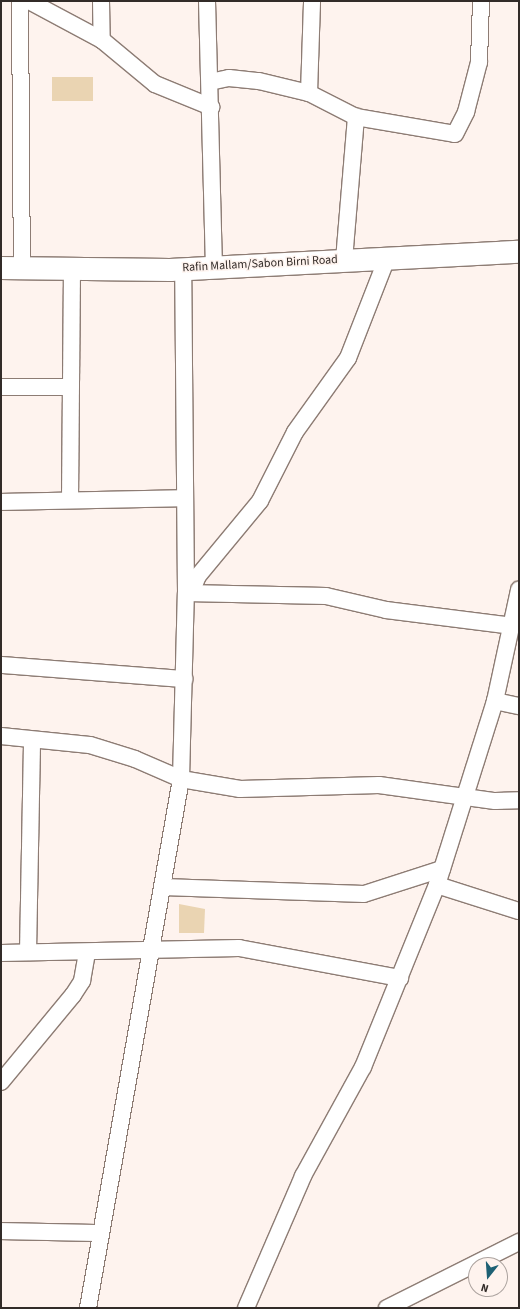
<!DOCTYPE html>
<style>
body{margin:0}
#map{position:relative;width:520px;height:1309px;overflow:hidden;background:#fef3ee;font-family:"Source Sans 3",sans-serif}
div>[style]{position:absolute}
.building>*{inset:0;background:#ead4b2;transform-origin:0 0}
.roads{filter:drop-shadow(1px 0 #8d7c74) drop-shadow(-1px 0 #8d7c74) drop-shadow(0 1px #8d7c74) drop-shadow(0 -1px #8d7c74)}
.street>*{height:16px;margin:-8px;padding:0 8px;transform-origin:8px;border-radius:8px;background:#fff}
.secondary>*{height:22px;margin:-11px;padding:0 11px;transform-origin:11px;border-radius:11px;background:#fff}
span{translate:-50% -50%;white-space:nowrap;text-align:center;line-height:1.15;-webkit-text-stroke:3px #fef3ee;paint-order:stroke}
.street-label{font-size:12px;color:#322b28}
.frame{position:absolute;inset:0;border:2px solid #322b28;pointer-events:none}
.north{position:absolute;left:468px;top:1257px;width:40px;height:40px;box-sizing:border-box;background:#fef3ee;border:1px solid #aca39f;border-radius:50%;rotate:197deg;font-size:11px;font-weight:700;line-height:16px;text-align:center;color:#322b28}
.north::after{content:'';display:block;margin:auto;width:14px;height:18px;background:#1e6174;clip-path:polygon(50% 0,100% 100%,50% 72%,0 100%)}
</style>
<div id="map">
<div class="building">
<i style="left:52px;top:77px;width:41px;height:24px"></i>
<i style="clip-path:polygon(179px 904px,205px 909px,204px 933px,179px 933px)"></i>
</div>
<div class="roads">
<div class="street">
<i style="left:20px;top:1px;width:268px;rotate:89.6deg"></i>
<i style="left:29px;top:1px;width:83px;rotate:28.1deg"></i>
<i style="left:102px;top:40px;width:69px;rotate:39.7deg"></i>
<i style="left:155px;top:84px;width:61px;rotate:22.3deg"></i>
<i style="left:101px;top:1px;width:39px;rotate:89deg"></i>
<i style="left:207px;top:1px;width:266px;rotate:88.5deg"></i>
<i style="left:210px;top:82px;width:19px;rotate:-12deg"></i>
<i style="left:229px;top:78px;width:30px;rotate:6deg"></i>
<i style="left:259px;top:81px;width:51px;rotate:13.5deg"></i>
<i style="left:309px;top:93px;width:53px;rotate:27.1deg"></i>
<i style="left:356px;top:117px;width:100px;rotate:9.7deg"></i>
<i style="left:455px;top:134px;width:25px;rotate:-63deg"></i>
<i style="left:466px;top:112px;width:52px;rotate:-75.4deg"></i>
<i style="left:479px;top:62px;width:61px;rotate:-88.1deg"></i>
<i style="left:309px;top:93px;width:92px;rotate:-88.1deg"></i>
<i style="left:344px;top:260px;width:144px;rotate:-85.2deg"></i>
<i style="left:1px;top:387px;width:70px"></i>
<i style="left:70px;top:499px;width:229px;rotate:-89.5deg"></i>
<i style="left:1px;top:502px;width:184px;rotate:-1.2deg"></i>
<i style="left:186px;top:593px;width:140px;rotate:1.2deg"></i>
<i style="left:326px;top:596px;width:62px;rotate:13.1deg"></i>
<i style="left:386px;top:610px;width:128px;rotate:7.2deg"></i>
<i style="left:191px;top:593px;width:18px;rotate:-68deg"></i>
<i style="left:198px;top:576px;width:97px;rotate:-50.4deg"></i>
<i style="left:260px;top:501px;width:77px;rotate:-63.1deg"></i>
<i style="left:295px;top:432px;width:91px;rotate:-54.4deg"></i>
<i style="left:348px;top:358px;width:107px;rotate:-68.7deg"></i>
<i style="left:1px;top:665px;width:184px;rotate:4.4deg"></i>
<i style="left:495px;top:701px;width:25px;rotate:12deg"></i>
<i style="left:1px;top:736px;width:89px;rotate:5.8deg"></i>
<i style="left:90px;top:745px;width:47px;rotate:17.3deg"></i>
<i style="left:135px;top:759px;width:50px;rotate:23.5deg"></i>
<i style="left:181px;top:779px;width:60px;rotate:9.6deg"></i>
<i style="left:240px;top:789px;width:139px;rotate:-1.6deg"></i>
<i style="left:379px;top:785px;width:117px;rotate:7.9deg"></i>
<i style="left:495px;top:801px;width:24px;rotate:-2deg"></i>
<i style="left:437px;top:885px;width:86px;rotate:17.6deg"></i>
<i style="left:163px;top:887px;width:201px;rotate:2deg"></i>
<i style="left:364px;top:894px;width:82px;rotate:-17.8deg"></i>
<i style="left:28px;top:952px;width:211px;rotate:-88.9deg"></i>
<i style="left:1px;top:953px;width:238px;rotate:-1.2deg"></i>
<i style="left:239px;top:948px;width:164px;rotate:10.6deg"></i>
<i style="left:1px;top:1082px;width:113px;rotate:-50.4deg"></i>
<i style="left:73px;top:995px;width:17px;rotate:-57deg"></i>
<i style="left:82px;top:981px;width:29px;rotate:-80deg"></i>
<i style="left:1px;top:1231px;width:99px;rotate:1.2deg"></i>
<i style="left:88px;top:1308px;width:537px;rotate:-80.03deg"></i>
<i style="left:181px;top:779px;width:186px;rotate:-88.5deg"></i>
<i style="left:186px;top:593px;width:324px;rotate:-90.5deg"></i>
<i style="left:246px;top:1308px;width:144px;rotate:-66.6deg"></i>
<i style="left:303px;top:1176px;width:124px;rotate:-61.2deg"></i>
<i style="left:363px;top:1067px;width:196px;rotate:-67.9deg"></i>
<i style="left:437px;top:885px;width:193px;rotate:-72.5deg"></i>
<i style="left:495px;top:701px;width:114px;rotate:-77.8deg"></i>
<i style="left:387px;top:1308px;width:148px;rotate:-26.6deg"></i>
</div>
<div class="secondary">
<i style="left:1px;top:268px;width:169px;rotate:0.7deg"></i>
<i style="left:170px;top:270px;width:349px;rotate:-3deg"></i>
</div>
</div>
<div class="street-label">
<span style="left:260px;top:264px;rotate:-3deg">Rafin Mallam/Sabon Birni Road</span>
</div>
<div class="frame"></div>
<div class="north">N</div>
</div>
